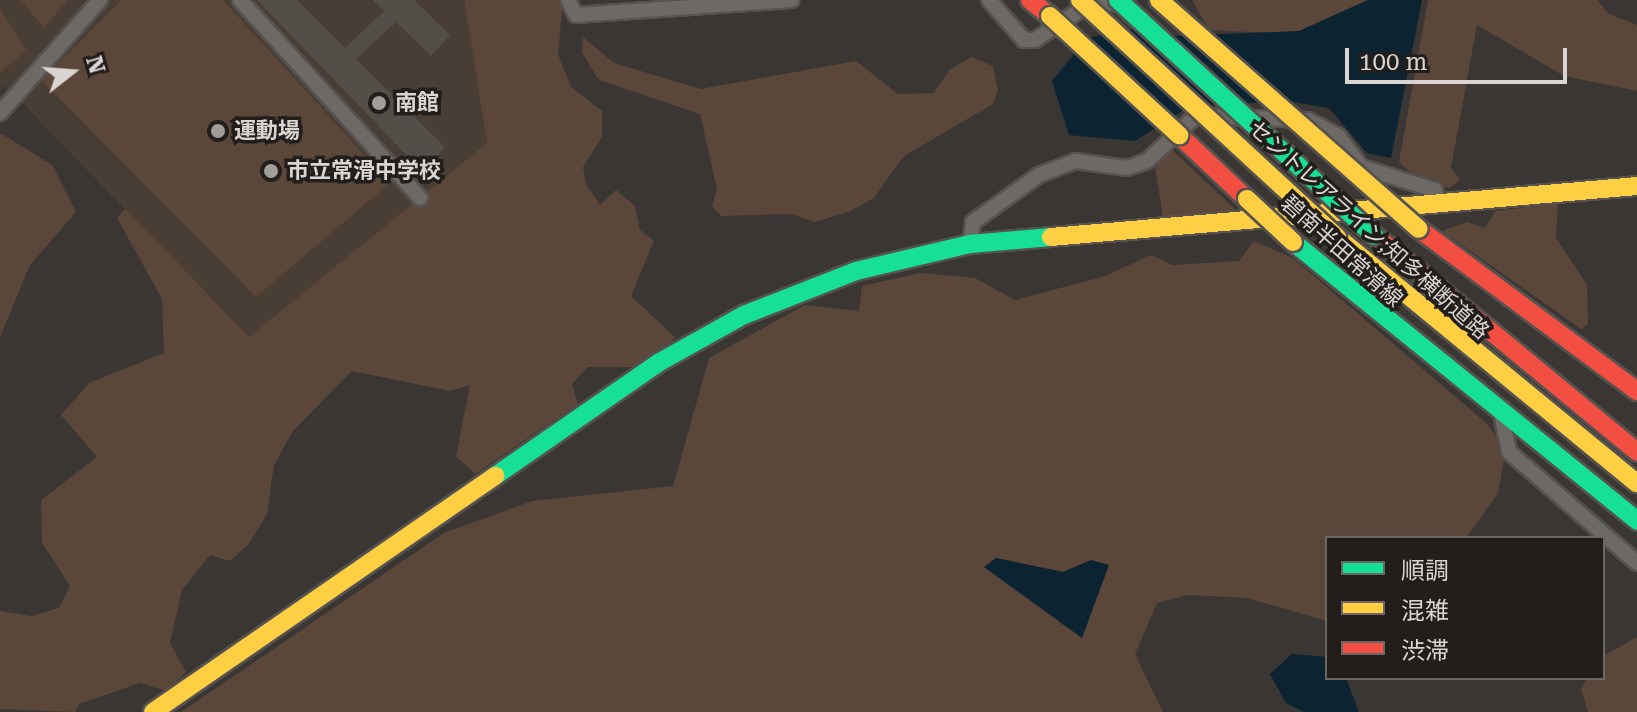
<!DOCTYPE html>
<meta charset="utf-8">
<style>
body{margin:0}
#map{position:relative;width:1637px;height:712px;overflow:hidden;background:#393633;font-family:"Roboto Serif","Noto Sans JP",serif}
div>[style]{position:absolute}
.built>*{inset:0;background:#483e35}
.green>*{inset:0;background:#5a4739}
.water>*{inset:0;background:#0c2332}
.building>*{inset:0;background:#544e48}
.roads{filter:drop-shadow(2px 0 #55524f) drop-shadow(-2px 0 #55524f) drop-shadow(0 2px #55524f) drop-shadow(0 -2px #55524f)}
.street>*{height:14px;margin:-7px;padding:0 7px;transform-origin:7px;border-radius:7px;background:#6c6967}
.fast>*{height:18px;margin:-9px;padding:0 9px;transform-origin:9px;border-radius:9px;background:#16e098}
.slow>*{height:18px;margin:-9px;padding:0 9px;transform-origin:9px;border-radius:9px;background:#ffcf43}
.jam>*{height:18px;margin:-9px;padding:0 9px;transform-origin:9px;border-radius:9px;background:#f24e42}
.bridges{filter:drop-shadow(2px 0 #55524f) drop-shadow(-2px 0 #55524f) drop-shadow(0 2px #55524f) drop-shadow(0 -2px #55524f)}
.fast-bridge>*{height:18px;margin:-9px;padding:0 9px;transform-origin:9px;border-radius:9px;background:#16e098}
.slow-bridge>*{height:18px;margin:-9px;padding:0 9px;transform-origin:9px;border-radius:9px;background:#ffcf43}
.dots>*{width:22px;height:22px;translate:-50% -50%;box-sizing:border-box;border:4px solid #211e1b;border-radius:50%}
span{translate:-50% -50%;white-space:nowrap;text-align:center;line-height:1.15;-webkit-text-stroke:7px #211e1b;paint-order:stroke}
.poi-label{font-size:22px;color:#d9d5d2;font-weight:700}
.left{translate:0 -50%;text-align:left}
.street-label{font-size:22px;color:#d9d5d2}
.legend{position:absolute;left:1325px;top:536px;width:280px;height:144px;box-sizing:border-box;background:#211e1b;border:2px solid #6b6764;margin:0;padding:10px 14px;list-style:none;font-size:24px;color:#d9d5d2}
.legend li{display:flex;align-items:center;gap:16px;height:40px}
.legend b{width:40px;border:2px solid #6b6764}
.north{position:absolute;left:32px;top:32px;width:80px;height:80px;-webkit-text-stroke:6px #211e1b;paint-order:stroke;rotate:73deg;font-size:22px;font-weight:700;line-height:32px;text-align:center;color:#d9d5d2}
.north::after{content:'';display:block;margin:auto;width:28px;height:36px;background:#d9d5d2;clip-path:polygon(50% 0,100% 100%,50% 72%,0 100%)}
.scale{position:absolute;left:1345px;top:48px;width:222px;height:36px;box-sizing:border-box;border:4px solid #d9d5d2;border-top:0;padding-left:10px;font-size:24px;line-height:28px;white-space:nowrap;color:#d9d5d2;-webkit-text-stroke:6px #211e1b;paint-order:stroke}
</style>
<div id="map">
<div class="built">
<i style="clip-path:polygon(0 0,464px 0,487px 143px,249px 338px,5px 85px,0 90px)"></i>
</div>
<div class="green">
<i style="clip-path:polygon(21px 0,68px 0,44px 28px)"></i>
<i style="clip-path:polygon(122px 0,223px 0,390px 183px,256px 297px,41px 80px)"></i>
<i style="clip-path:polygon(464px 0,563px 0,558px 54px,571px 87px,602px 111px,602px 137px,583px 167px,586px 184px,600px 205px,616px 190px,635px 206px,640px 230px,654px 241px,631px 296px,676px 338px,634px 367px,588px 367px,572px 384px,578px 404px,475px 474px,456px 456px,470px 385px,450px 391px,352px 371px,293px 431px,274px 465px,267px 514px,249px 544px,230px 561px,210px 555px,182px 590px,170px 643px,186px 672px,166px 691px,140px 683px,79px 704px,75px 712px,0 709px,0 611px,31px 616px,59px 608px,70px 586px,42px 543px,41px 500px,97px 457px,61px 415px,89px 383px,164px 353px,162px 299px,117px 218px,125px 208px,249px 337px,487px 143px)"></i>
<i style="clip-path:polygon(1192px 0,1368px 0,1299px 31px,1271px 33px,1209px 30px)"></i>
<i style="clip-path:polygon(1428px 0,1597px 0,1609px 14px,1637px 25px,1637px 91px,1564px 76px,1477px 25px,1451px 168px,1460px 180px,1450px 188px,1416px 178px,1399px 162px)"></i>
<i style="clip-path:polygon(0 9px,26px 50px,0 73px)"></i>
<i style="clip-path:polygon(583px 37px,614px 63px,701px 89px,856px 61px,898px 94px,934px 93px,950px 69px,972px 57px,993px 66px,998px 90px,993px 104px,904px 156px,873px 199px,848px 212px,815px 222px,791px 214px,721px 216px,712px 206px,717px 189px,700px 114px,599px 80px,582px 53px)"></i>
<i style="clip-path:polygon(0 133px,52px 165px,76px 212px,30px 265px,0 337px)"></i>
<i style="clip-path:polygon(1170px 148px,1236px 210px,1163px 217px,1155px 168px)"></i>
<i style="clip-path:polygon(1558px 203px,1556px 238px,1587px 285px,1588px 324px,1581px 329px,1442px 231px,1467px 222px,1484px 228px,1496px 211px)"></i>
<i style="clip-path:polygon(evenodd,1254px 241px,1293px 258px,1486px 423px,1506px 449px,1498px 493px,1466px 538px,1327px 538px,1327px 621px,1247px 598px,1188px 595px,1157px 603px,1135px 654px,1163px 712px,181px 712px,444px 533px,532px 501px,673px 486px,709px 358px,805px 305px,859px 311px,862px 286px,921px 273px,975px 278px,1015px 300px,1105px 276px,1151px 255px,1172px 265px,1239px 261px,1254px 241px,996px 558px,1063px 572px,1092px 560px,1062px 626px,1055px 612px,984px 567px,996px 558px)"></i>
<i style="clip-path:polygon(1637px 637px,1637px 712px,1588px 712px,1581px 689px,1587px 678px,1603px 678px,1603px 656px)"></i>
</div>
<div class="water">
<i style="clip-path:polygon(1368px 0,1422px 0,1391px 158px,1367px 153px,1329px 108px,1287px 101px,1190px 106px,1135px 141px,1069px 135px,1052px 81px,1087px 38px,1137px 28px,1177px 36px,1299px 31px)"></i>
<i style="clip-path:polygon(996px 558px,1063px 572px,1091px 560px,1109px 565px,1082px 638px,984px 567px)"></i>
<i style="clip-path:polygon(1292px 654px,1327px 657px,1327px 678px,1346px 678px,1359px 712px,1304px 712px,1286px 703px,1270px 674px)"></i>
</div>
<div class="building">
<i style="clip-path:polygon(257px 0,297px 0,345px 48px,384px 11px,373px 0,414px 0,450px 35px,431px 56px,396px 22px,356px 59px,445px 147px,423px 172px)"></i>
</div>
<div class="roads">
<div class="street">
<i style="left:240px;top:0;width:268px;rotate:47.7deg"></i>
<i style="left:568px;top:0;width:17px;rotate:62deg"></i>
<i style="left:576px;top:15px;width:216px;rotate:-4deg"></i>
<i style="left:989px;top:0;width:53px;rotate:48.8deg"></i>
<i style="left:1024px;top:40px;width:11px"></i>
<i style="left:1035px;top:40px;width:58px;rotate:-33.7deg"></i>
<i style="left:1083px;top:8px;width:45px;rotate:-9deg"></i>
<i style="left:0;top:113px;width:151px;rotate:-48.5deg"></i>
<i style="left:970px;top:244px;width:22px;rotate:-82deg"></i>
<i style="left:973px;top:222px;width:81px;rotate:-35.5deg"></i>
<i style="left:1039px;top:175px;width:39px;rotate:-21deg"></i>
<i style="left:1075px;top:161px;width:52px;rotate:7.7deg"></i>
<i style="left:1127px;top:168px;width:21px;rotate:-19deg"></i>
<i style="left:1147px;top:161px;width:67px;rotate:-42.6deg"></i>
<i style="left:1196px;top:116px;width:112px;rotate:2deg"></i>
<i style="left:1308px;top:120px;width:34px;rotate:28deg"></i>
<i style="left:1338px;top:136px;width:39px;rotate:53deg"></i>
<i style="left:1361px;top:167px;width:77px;rotate:17.3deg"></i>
<i style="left:1435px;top:190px;width:14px;rotate:78deg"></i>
<i style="left:1502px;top:418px;width:35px;rotate:78deg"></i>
<i style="left:1509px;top:452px;width:169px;rotate:40.9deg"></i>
</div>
<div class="fast">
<i style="left:1293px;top:242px;width:443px;rotate:39deg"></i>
<i style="left:495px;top:476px;width:198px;rotate:-34.7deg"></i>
<i style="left:658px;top:363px;width:98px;rotate:-29.2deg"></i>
<i style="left:744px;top:315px;width:120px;rotate:-21.4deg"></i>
<i style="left:856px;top:271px;width:117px;rotate:-13.3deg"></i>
<i style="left:970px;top:244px;width:81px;rotate:-4.9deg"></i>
</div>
<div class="slow">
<i style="left:1051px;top:237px;width:588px;rotate:-4.97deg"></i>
<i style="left:1337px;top:237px;width:388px;rotate:39.4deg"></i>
<i style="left:153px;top:712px;width:416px;rotate:-34.6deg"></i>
</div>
<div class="jam">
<i style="left:1030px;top:0;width:26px;rotate:39deg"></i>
<i style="left:1179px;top:135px;width:93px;rotate:43.3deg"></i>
<i style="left:1419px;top:229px;width:272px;rotate:36.6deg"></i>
<i style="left:1374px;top:235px;width:341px;rotate:39.5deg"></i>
</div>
</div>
<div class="bridges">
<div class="fast-bridge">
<i style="left:1118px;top:0;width:348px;rotate:42.6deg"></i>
</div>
<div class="slow-bridge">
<i style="left:1080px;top:0;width:350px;rotate:42.7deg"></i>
<i style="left:1159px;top:0;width:346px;rotate:41.4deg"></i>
<i style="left:1050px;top:16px;width:176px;rotate:42.7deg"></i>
<i style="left:1247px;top:199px;width:63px;rotate:43.1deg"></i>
</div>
</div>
<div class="dots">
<i style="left:379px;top:103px;background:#a19d9a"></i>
<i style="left:218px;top:131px;background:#a19d9a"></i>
<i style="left:271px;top:171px;background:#a19d9a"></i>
</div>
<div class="poi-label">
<span class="left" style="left:395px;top:103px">南館</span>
<span class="left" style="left:234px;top:131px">運動場</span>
<span class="left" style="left:287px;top:171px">市立常滑中学校</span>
</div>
<div class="street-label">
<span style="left:1369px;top:230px;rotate:42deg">セントレアライン;知多横断道路</span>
<span style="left:1342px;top:251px;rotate:42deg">碧南半田常滑線</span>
</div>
<ul class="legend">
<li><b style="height:10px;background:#16e098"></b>順調</li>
<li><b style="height:10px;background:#ffcf43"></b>混雑</li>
<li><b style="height:10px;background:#f24e42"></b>渋滞</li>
</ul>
<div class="north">N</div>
<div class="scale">100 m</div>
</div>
